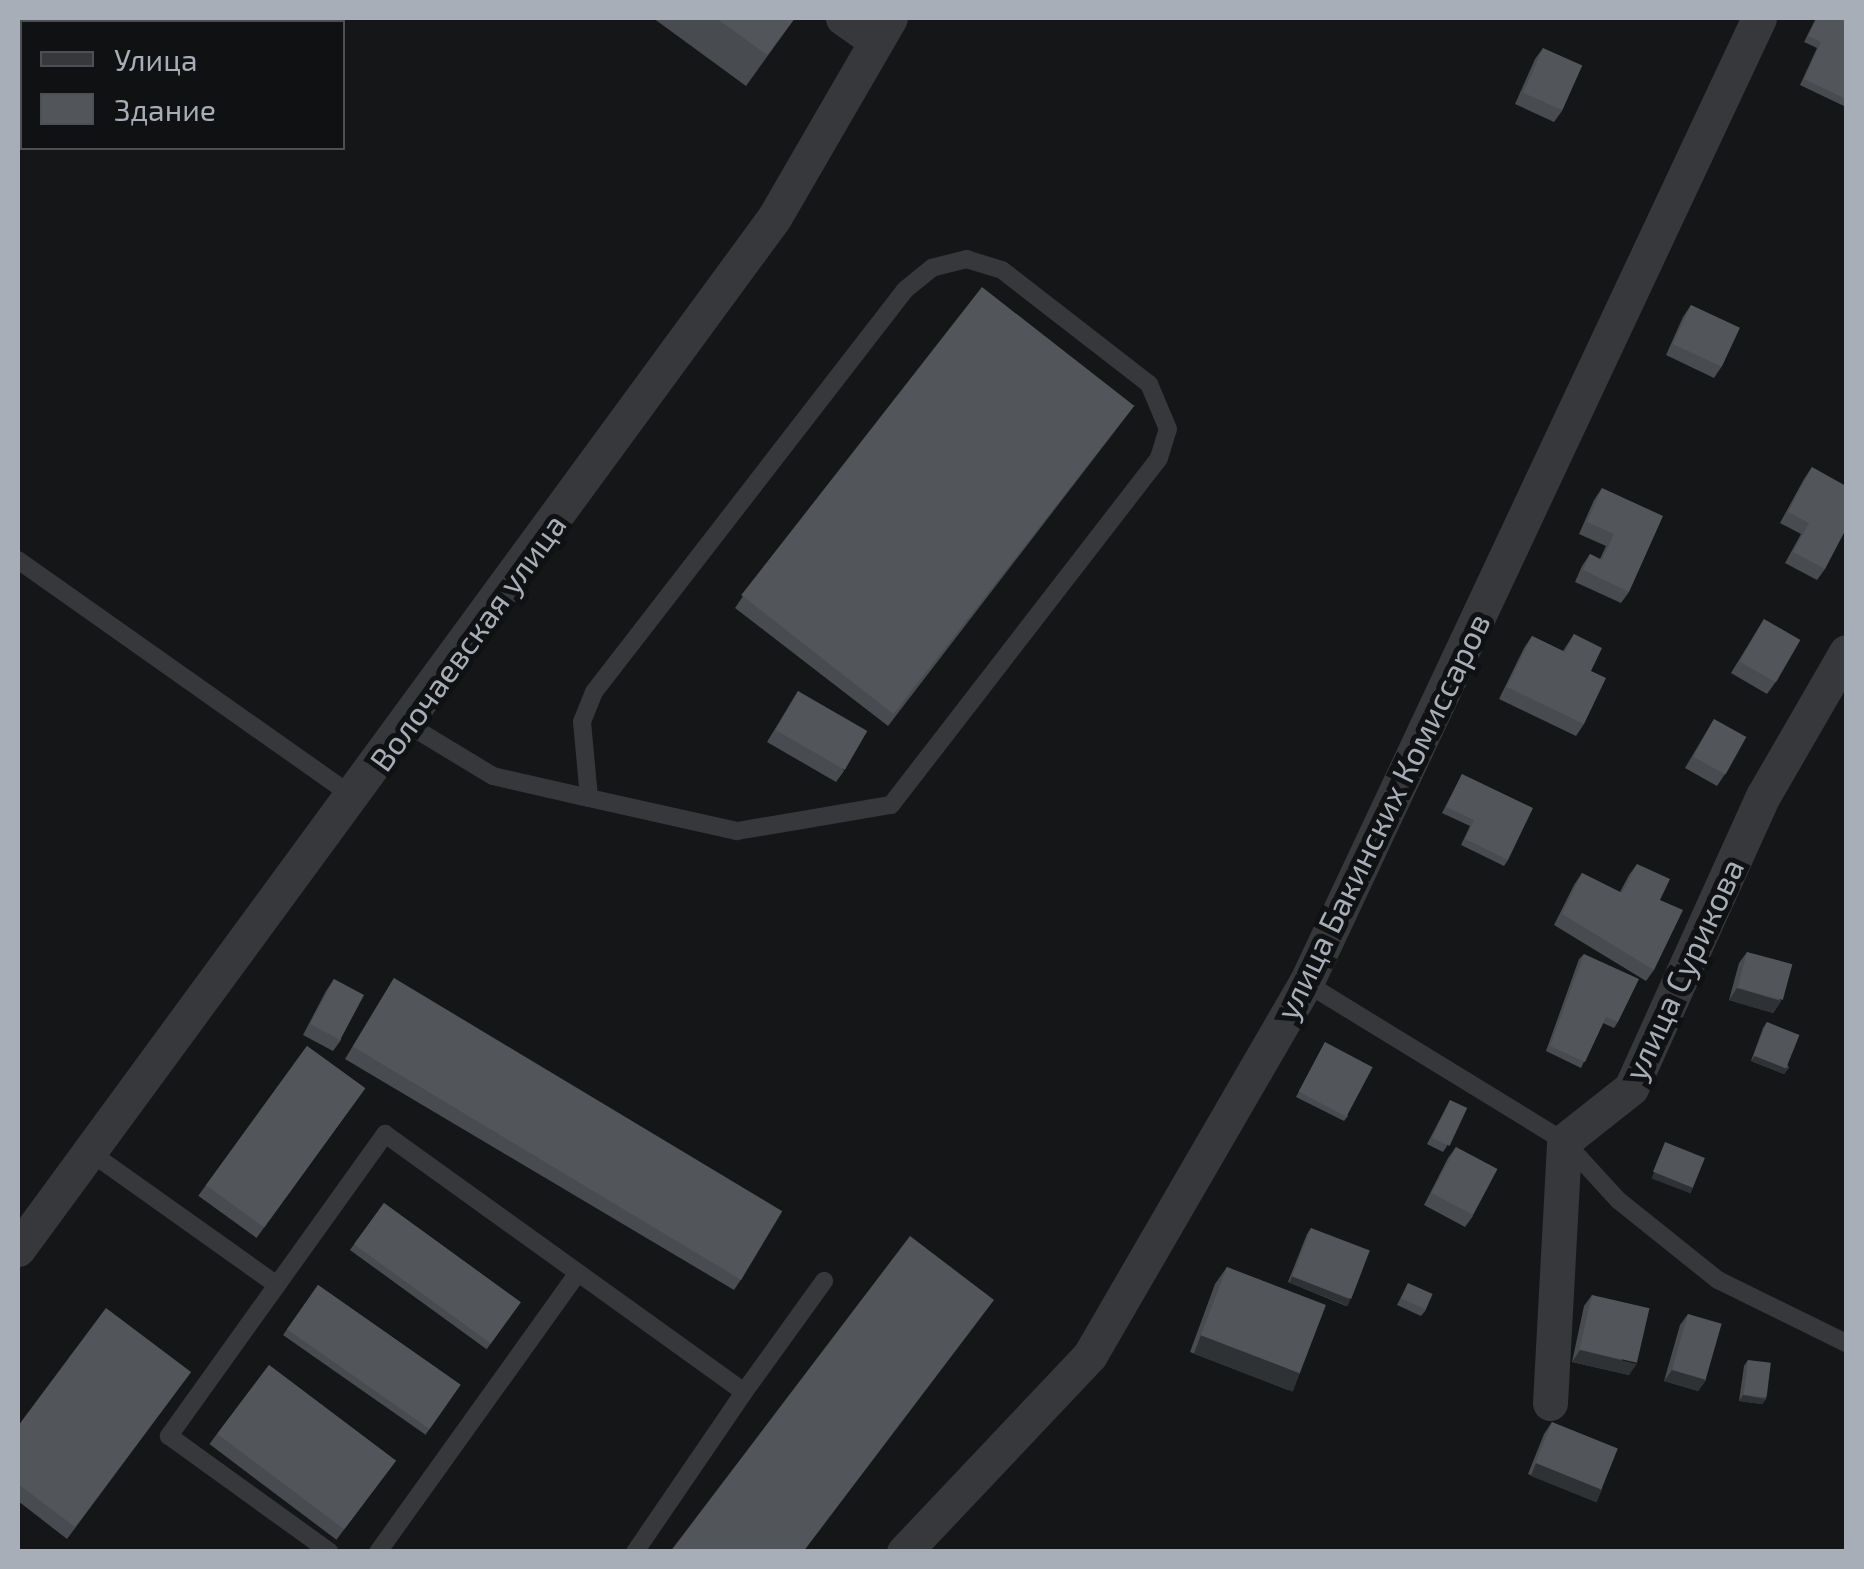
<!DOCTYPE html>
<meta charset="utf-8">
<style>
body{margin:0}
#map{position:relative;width:1864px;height:1569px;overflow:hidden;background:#151617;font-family:"Exo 2",sans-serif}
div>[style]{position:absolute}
.service>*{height:18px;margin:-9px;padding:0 9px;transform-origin:9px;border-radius:9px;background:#36383c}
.minor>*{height:35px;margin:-17.5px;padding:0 17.5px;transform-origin:17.5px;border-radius:17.5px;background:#36383c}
.wall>*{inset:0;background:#484b4f;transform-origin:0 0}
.shaded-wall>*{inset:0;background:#2f3234;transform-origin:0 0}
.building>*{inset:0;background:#52565a;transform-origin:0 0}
span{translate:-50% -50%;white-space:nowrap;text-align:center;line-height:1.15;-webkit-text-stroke:10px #101112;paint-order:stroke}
.street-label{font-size:32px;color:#a7aeb7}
.frame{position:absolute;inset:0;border:20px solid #a7aeb7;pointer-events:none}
.legend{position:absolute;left:20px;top:20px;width:325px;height:130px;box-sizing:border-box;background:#101112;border:2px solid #4c5054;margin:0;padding:12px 18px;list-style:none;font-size:30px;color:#a7aeb7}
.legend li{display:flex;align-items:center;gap:20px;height:50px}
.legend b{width:50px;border:2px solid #4c5054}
</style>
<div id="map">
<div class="service">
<i style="left:18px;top:560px;width:411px;rotate:35.2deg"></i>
<i style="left:407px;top:724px;width:100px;rotate:31.2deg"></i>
<i style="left:493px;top:776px;width:98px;rotate:12.9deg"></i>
<i style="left:589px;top:798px;width:152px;rotate:12.6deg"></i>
<i style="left:737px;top:831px;width:156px;rotate:-9.6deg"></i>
<i style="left:891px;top:805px;width:438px;rotate:-52.3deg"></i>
<i style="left:1159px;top:458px;width:30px;rotate:-73deg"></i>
<i style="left:1168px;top:429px;width:49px;rotate:-112.9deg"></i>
<i style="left:1149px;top:384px;width:186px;rotate:-142.2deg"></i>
<i style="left:1002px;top:270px;width:37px;rotate:-163deg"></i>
<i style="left:967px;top:259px;width:36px;rotate:166deg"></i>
<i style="left:932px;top:268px;width:35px;rotate:141deg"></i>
<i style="left:905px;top:290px;width:508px;rotate:127.73deg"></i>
<i style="left:594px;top:692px;width:32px;rotate:112deg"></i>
<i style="left:582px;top:722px;width:76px;rotate:84.7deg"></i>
<i style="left:1306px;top:983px;width:303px;rotate:31.5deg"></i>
<i style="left:1564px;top:1141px;width:80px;rotate:47.5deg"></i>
<i style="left:1618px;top:1200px;width:128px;rotate:38.7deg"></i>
<i style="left:1718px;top:1280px;width:143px;rotate:26.2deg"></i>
<i style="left:94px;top:1155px;width:224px;rotate:35.4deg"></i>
<i style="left:277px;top:1285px;width:186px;rotate:-54.4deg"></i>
<i style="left:385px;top:1134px;width:442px;rotate:35.7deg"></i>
<i style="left:744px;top:1392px;width:137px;rotate:-54.2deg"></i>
<i style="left:277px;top:1285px;width:186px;rotate:125.6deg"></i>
<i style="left:169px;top:1436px;width:198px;rotate:35.8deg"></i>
<i style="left:378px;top:1552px;width:343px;rotate:-54.4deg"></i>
<i style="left:635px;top:1552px;width:194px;rotate:-55.7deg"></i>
</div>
<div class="minor">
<i style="left:843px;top:18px;width:40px;rotate:34.9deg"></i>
<i style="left:18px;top:1249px;width:1278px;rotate:-53.75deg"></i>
<i style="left:774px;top:218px;width:231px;rotate:-59.9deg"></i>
<i style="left:1550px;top:1403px;width:262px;rotate:-86.9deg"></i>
<i style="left:1564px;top:1141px;width:85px;rotate:-38.3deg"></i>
<i style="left:1631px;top:1088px;width:320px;rotate:-65.7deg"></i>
<i style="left:1763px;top:796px;width:166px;rotate:-60deg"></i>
<i style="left:904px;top:1552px;width:271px;rotate:-46.6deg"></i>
<i style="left:1090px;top:1355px;width:430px;rotate:-59.9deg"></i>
<i style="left:1306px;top:983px;width:1066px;rotate:-64.85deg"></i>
</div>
<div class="wall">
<i style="clip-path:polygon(18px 18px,146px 18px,153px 22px,22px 22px,22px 56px,18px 52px)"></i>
<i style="clip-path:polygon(653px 18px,795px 18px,746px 86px)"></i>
<i style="clip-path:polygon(1816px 18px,1846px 18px,1846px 107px,1800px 85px,1817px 48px,1804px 42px)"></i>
<i style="clip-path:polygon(1543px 48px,1562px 111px,1554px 122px,1515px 104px,1535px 59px)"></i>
<i style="clip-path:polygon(1691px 305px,1722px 366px,1714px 378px,1666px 355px,1683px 317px)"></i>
<i style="clip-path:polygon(1135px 405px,888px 726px,735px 608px,743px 596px)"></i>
<i style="clip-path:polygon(1812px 467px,1825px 569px,1817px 580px,1785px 563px,1801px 534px,1780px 523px,1804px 479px)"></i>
<i style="clip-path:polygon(1602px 488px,1629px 592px,1621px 603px,1575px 582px,1582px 566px,1590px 554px,1600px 559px,1606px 546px,1579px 534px,1594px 500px)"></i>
<i style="clip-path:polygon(1764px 619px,1775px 683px,1767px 694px,1731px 673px)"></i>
<i style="clip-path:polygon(1574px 634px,1591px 671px,1584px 724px,1576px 736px,1499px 699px,1524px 648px,1532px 636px,1563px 651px)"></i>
<i style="clip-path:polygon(798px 691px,844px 771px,836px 782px,767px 742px)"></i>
<i style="clip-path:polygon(1714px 719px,1725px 774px,1717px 786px,1685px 768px)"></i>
<i style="clip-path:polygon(1462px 774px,1508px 860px,1504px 866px,1461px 845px,1470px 826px,1442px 813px)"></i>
<i style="clip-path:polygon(1637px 864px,1660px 900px,1654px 970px,1646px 981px,1554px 925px,1574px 885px,1582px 873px,1620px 892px,1629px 875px)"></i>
<i style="clip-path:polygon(1747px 952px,1781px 1001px,1773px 1013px,1729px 1000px,1739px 963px)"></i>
<i style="clip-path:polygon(1584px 954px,1618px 1022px,1614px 1028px,1603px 1023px,1581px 1068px,1546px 1051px,1579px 959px)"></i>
<i style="clip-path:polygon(394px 978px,742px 1278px,734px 1290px,345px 1059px)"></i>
<i style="clip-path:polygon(334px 979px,341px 1040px,333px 1051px,303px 1035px,326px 991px)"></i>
<i style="clip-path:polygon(1767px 1022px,1789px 1068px,1784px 1074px,1751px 1061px,1763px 1028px)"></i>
<i style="clip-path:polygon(1325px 1042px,1348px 1116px,1344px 1121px,1296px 1097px)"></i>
<i style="left:307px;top:1046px;width:72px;height:185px;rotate:36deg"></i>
<i style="clip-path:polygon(1450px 1100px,1447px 1146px,1443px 1152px,1427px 1144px)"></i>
<i style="clip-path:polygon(1456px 1147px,1473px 1216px,1465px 1227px,1424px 1205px,1448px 1158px)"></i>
<i style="left:384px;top:1203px;width:169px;height:58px;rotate:36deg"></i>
<i style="clip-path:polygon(1311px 1228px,1350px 1300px,1346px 1306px,1288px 1282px,1307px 1234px)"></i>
<i style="clip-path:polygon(1227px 1267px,1300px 1373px,1288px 1390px,1190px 1352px,1215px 1284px)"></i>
<i style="clip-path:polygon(1408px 1283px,1426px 1310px,1421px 1316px,1397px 1305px)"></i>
<i style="left:318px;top:1285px;width:174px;height:61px;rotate:35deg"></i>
<i style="clip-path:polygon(1592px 1295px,1629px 1375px,1572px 1362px,1584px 1306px)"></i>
<i style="clip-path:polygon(1688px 1314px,1706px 1380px,1698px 1391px,1664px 1381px,1680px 1325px)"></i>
<i style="clip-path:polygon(1748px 1360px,1766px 1399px,1762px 1404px,1739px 1401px,1744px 1366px)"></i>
<i style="left:269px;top:1365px;width:159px;height:99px;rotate:37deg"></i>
<i style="clip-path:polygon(191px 1372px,67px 1539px,18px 1501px,18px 1426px)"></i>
<i style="clip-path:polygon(1552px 1422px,1602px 1490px,1594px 1501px,1528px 1474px,1544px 1434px)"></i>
</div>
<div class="shaded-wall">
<i style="clip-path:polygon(1737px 988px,1781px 1001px,1773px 1013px,1729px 1000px)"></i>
<i style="clip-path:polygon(1755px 1056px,1789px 1068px,1784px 1074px,1751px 1061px)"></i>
<i style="left:1654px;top:1172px;width:42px;height:7px;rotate:21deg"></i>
<i style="left:1292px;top:1276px;width:63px;height:7px;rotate:22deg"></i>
<i style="left:1201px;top:1335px;width:106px;height:20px;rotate:21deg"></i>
<i style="clip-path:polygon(1580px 1350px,1637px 1364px,1629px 1375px,1572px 1362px)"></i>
<i style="clip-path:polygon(1672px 1370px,1706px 1380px,1698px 1391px,1664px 1381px)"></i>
<i style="clip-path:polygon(1743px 1395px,1766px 1399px,1762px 1404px,1739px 1401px)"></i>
<i style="left:1536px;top:1463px;width:71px;height:14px;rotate:22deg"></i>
</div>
<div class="building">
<i style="left:33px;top:18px;width:113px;height:8px"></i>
<i style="clip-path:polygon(716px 18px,795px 18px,767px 55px)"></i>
<i style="clip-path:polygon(1817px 18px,1846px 18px,1846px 99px,1804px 79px,1821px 42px,1808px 36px)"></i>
<i style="left:1543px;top:48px;width:43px;height:49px;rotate:24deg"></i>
<i style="left:982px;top:287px;width:193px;height:391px;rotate:38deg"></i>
<i style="left:1691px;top:305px;width:54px;height:43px;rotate:25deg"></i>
<i style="clip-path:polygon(1812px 467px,1846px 486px,1846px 529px,1825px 569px,1793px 552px,1809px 523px,1788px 512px)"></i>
<i style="clip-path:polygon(1602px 488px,1663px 516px,1629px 592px,1583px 570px,1590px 554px,1602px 560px,1614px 534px,1587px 522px)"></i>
<i style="left:1764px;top:619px;width:42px;height:49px;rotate:30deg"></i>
<i style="clip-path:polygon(1574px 634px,1602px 648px,1591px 671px,1606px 678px,1584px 724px,1507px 687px,1532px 636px,1565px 652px)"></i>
<i style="left:798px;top:691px;width:80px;height:45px;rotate:30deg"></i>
<i style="left:1714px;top:719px;width:37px;height:43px;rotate:29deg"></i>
<i style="clip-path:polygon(1462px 774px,1533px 808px,1508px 860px,1465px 839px,1474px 820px,1446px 807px)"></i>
<i style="clip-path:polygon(1637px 864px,1670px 879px,1660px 900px,1683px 910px,1654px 970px,1562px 914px,1582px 873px,1622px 893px)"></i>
<i style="left:1747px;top:952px;width:47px;height:37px;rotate:15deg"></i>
<i style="clip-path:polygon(1584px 954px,1639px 979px,1618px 1022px,1606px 1017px,1585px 1062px,1550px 1046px)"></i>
<i style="left:394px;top:978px;width:453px;height:80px;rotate:31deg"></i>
<i style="left:334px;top:979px;width:34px;height:51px;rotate:28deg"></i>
<i style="left:1767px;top:1022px;width:35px;height:36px;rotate:22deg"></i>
<i style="left:1325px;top:1042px;width:54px;height:56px;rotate:28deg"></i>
<i style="left:307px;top:1046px;width:72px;height:172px;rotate:36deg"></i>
<i style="left:1450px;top:1100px;width:19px;height:42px;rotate:25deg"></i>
<i style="left:1665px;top:1142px;width:43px;height:32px;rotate:22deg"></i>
<i style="left:1456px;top:1147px;width:47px;height:52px;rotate:28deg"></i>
<i style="left:384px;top:1203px;width:169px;height:51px;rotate:36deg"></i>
<i style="left:1311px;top:1228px;width:63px;height:52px;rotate:21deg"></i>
<i style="clip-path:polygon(910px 1236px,994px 1300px,803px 1552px,670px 1552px)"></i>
<i style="left:1227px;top:1267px;width:106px;height:73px;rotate:21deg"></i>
<i style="left:1408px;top:1283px;width:27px;height:17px;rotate:24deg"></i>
<i style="left:318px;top:1285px;width:174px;height:54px;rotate:35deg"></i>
<i style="left:1592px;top:1295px;width:59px;height:56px;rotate:13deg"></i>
<i style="clip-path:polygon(106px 1308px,191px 1372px,75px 1527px,18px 1484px,18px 1426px)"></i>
<i style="left:1688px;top:1314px;width:35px;height:58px;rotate:16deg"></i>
<i style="left:1748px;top:1360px;width:23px;height:35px;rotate:7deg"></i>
<i style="left:269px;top:1365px;width:159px;height:86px;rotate:37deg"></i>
<i style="left:1552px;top:1422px;width:71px;height:44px;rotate:22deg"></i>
</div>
<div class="street-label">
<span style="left:467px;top:642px;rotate:-54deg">Волочаевская улица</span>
<span style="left:1382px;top:816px;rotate:-64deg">улица Бакинских Комиссаров</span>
<span style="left:1683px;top:969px;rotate:-65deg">улица Сурикова</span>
</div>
<div class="frame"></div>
<ul class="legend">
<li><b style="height:12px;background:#36383c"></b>Улица</li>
<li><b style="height:28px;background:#52565a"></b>Здание</li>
</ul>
</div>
